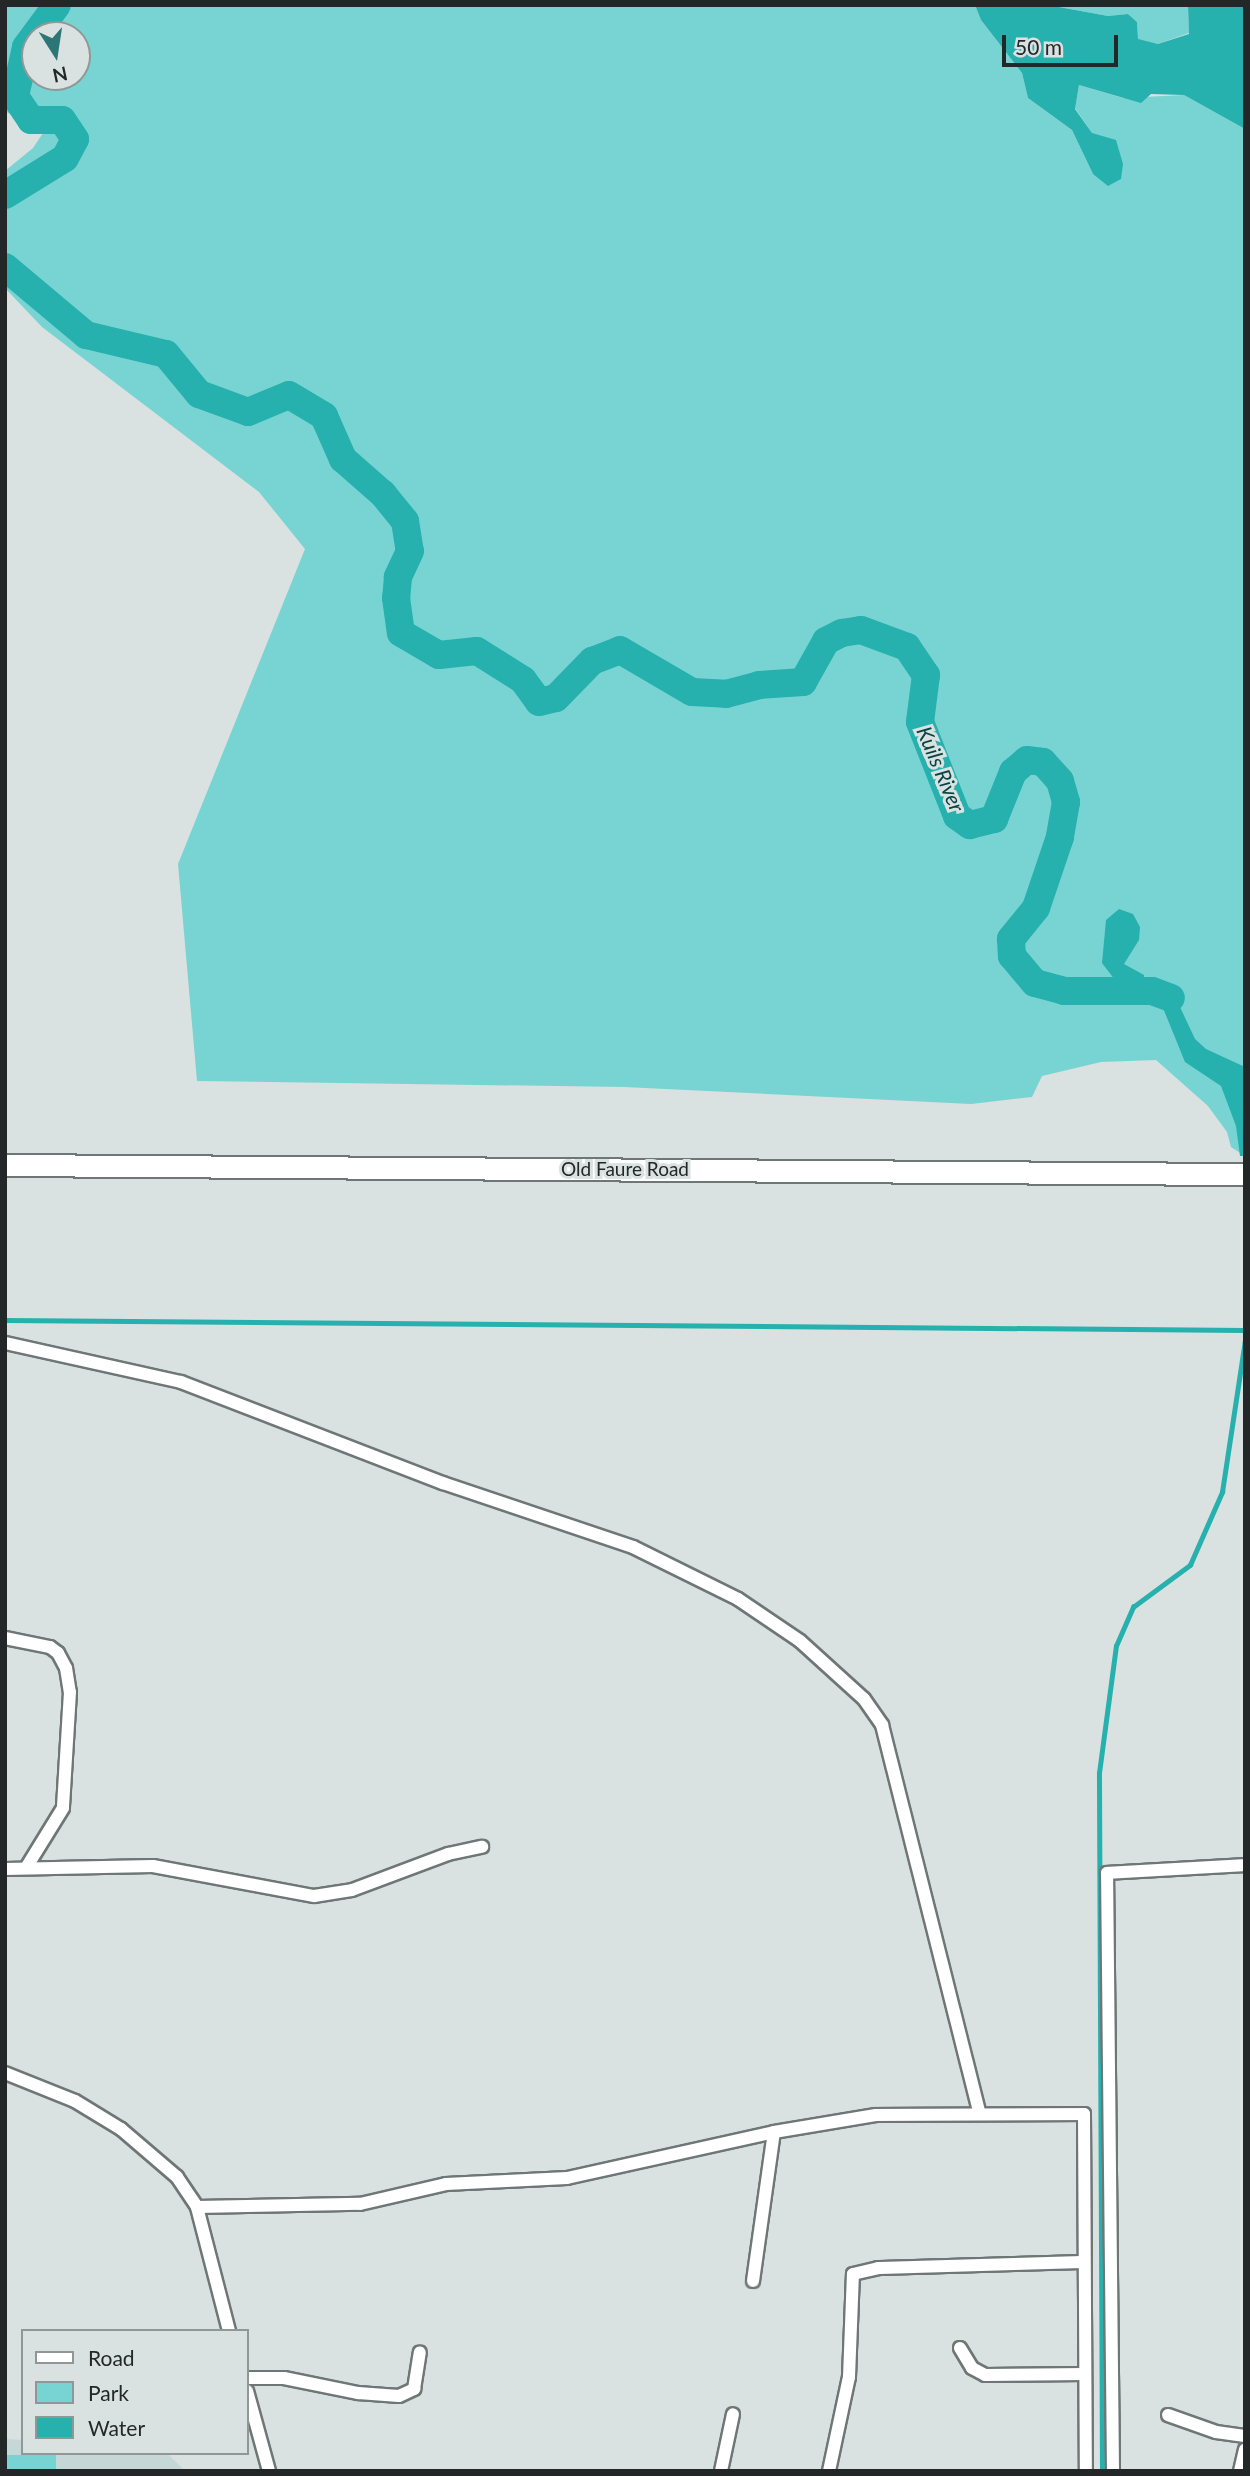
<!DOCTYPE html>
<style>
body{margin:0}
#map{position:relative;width:1250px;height:2476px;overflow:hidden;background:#d9e1e1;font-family:Lato,sans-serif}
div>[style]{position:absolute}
.built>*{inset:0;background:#c5d7d6}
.green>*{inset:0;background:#78d4d2;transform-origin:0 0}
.water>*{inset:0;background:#26b0ae}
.stream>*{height:4.5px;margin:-2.25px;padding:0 2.25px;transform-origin:2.25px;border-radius:2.25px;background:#26b0ae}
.river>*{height:28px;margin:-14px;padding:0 14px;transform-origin:14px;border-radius:14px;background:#26b0ae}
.roads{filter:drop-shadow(2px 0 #6f7776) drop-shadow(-2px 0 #6f7776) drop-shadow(0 2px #6f7776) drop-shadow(0 -2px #6f7776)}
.street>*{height:12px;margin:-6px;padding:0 6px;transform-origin:6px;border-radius:6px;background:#fff}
.primary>*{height:21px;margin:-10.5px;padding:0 10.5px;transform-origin:10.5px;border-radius:10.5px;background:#fff}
span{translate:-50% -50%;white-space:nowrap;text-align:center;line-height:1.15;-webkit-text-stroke:6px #d9e1e1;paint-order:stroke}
.street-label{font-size:19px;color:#242727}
.water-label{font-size:21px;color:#074342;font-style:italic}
.frame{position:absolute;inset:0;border:7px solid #242727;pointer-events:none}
.legend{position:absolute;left:21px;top:2329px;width:228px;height:126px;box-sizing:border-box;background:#d9e1e1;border:2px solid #919797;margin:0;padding:9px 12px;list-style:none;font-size:21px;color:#242727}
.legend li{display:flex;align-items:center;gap:14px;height:35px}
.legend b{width:35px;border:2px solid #919797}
.north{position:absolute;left:21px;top:21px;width:70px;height:70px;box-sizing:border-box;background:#d9e1e1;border:2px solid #919797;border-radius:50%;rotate:168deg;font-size:19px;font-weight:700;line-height:28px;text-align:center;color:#242727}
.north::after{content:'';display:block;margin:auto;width:24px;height:32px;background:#2c7675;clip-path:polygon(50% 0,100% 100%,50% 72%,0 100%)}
.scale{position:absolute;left:1002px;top:35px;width:116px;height:32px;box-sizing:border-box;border:4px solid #242727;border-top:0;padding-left:9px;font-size:21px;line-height:24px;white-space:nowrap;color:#242727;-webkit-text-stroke:5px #d9e1e1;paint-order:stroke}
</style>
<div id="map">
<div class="built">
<i style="clip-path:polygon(5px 2439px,23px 2440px,23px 2453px,167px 2453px,185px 2471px,5px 2471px)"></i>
</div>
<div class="green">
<i style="clip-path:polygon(evenodd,5px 5px,975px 5px,981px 20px,1022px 73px,1028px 98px,1072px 130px,1093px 174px,1092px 133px,1075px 108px,1079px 85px,1123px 98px,1184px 95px,1245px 129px,1245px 1156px,1231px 1147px,1227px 1132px,1208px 1106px,1156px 1060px,1101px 1062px,1042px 1076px,1032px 1097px,971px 1104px,624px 1087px,197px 1081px,178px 864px,305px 549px,259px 492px,42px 327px,5px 288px,5px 171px,33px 148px,43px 133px,5px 111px,5px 5px,35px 35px,77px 35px,77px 77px,35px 77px,35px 35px)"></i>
<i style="clip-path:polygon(1048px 5px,1188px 5px,1189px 33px,1158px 44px,1138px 40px,1137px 22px,1128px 14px,1108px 16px)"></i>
<i style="left:5px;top:2455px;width:51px;height:16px"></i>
</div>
<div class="water">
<i style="clip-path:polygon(975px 5px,1048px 5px,1108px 16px,1128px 14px,1137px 22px,1138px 39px,1158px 44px,1189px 34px,1188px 5px,1245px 5px,1245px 129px,1184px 95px,1151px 94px,1141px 103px,1079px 85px,1075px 109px,1092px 133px,1116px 140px,1123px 164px,1121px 179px,1108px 186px,1093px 174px,1072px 130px,1028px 98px,1022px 73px,981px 20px)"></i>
<i style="clip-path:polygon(1119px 909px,1133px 914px,1140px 927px,1139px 940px,1124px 964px,1144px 975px,1143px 985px,1164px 985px,1173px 992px,1195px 1039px,1206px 1049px,1245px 1067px,1245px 1156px,1240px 1156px,1236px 1126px,1221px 1086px,1185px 1062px,1163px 1008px,1115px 980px,1102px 963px,1106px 920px)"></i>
</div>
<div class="stream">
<i style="left:5px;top:1320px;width:1240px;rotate:0.46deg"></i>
<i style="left:1102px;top:2471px;width:698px;rotate:-90.25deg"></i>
<i style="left:1099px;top:1773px;width:128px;rotate:-82.4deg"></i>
<i style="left:1116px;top:1646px;width:43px;rotate:-66.4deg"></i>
<i style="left:1133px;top:1607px;width:71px;rotate:-36.4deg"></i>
<i style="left:1190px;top:1565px;width:80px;rotate:-66.3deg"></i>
<i style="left:1222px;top:1492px;width:154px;rotate:-81.4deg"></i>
</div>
<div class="river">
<i style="left:5px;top:195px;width:70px;rotate:-31.7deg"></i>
<i style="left:65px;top:158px;width:21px;rotate:-62deg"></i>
<i style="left:75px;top:139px;width:23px;rotate:-124deg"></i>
<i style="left:62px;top:120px;width:31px;rotate:180deg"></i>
<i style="left:31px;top:120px;width:29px;rotate:-124deg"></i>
<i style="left:15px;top:96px;width:50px;rotate:-77.3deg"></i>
<i style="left:26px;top:47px;width:52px;rotate:-53.6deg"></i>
<i style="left:5px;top:267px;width:106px;rotate:40deg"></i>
<i style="left:86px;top:335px;width:82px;rotate:13.4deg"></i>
<i style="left:166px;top:354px;width:52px;rotate:50.5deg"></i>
<i style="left:199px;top:394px;width:52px;rotate:20.2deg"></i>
<i style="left:248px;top:412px;width:44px;rotate:-22.5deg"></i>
<i style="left:289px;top:395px;width:41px;rotate:31deg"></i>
<i style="left:324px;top:416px;width:47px;rotate:66.2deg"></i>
<i style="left:343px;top:459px;width:53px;rotate:41.2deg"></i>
<i style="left:383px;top:494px;width:35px;rotate:51deg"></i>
<i style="left:405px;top:521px;width:30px;rotate:81deg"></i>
<i style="left:410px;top:551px;width:29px;rotate:115deg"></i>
<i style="left:398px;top:577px;width:21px;rotate:95deg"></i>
<i style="left:396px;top:598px;width:35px;rotate:82deg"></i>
<i style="left:401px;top:633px;width:44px;rotate:30.1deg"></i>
<i style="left:439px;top:655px;width:38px;rotate:-6deg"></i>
<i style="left:477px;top:651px;width:54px;rotate:32.2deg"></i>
<i style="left:523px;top:680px;width:27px;rotate:54deg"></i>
<i style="left:539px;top:702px;width:17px;rotate:-13deg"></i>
<i style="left:556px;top:698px;width:52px;rotate:-45.8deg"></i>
<i style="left:592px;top:661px;width:30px;rotate:-21deg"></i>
<i style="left:620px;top:650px;width:83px;rotate:30.3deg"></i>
<i style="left:692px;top:692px;width:34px;rotate:3deg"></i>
<i style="left:726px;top:694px;width:34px;rotate:-15deg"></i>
<i style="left:759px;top:685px;width:44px;rotate:-3.9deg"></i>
<i style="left:803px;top:682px;width:47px;rotate:-60.7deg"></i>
<i style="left:826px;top:641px;width:18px;rotate:-27deg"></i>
<i style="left:842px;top:633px;width:19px;rotate:-9deg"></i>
<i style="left:861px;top:630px;width:49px;rotate:20.3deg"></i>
<i style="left:907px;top:647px;width:34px;rotate:56deg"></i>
<i style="left:926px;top:675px;width:47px;rotate:97.3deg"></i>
<i style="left:920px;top:722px;width:101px;rotate:68.5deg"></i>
<i style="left:957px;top:816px;width:16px;rotate:35deg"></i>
<i style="left:970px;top:825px;width:25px;rotate:-14deg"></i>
<i style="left:994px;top:819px;width:51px;rotate:-68deg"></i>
<i style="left:1013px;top:772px;width:18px;rotate:-41deg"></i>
<i style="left:1027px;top:760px;width:16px;rotate:7deg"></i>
<i style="left:1043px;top:762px;width:25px;rotate:48deg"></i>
<i style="left:1060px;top:781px;width:22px;rotate:74deg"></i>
<i style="left:1066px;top:802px;width:36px;rotate:100deg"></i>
<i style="left:1060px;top:837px;width:75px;rotate:108.7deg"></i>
<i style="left:1036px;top:908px;width:40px;rotate:129deg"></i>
<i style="left:1011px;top:939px;width:17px;rotate:87deg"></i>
<i style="left:1012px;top:956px;width:35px;rotate:50deg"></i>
<i style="left:1035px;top:983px;width:30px;rotate:15deg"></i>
<i style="left:1064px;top:991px;width:88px"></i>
<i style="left:1152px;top:991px;width:20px;rotate:20deg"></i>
</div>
<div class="roads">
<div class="street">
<i style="left:5px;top:1343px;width:180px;rotate:12.5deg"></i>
<i style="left:181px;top:1382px;width:281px;rotate:21.1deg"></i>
<i style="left:443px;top:1483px;width:200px;rotate:18.6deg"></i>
<i style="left:633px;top:1547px;width:117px;rotate:26.3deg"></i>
<i style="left:738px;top:1599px;width:75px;rotate:34.1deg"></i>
<i style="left:800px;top:1641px;width:86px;rotate:42.2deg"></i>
<i style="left:864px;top:1699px;width:32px;rotate:55deg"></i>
<i style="left:882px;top:1725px;width:399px;rotate:75.9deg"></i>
<i style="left:5px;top:1638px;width:46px;rotate:11.3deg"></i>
<i style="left:50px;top:1647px;width:10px;rotate:37deg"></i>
<i style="left:58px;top:1653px;width:17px;rotate:62deg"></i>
<i style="left:66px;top:1668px;width:24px;rotate:81deg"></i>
<i style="left:70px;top:1692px;width:116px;rotate:93.5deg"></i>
<i style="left:63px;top:1808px;width:70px;rotate:121.7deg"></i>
<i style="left:5px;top:1869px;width:148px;rotate:-1.2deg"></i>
<i style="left:153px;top:1866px;width:164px;rotate:10.6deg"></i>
<i style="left:314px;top:1896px;width:38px;rotate:-9deg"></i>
<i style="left:352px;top:1890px;width:103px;rotate:-20.6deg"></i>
<i style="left:448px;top:1854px;width:35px;rotate:-12deg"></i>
<i style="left:5px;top:2073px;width:75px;rotate:21.8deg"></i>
<i style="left:75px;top:2101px;width:54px;rotate:31.3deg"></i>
<i style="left:121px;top:2129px;width:74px;rotate:40.6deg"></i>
<i style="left:177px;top:2177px;width:36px;rotate:56deg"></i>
<i style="left:753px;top:2281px;width:150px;rotate:-82deg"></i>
<i style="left:229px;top:2331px;width:128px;rotate:-104.5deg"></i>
<i style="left:197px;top:2207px;width:163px;rotate:-1.1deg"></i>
<i style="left:360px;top:2204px;width:88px;rotate:-13.1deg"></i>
<i style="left:446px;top:2184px;width:121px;rotate:-2.8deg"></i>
<i style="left:567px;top:2178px;width:212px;rotate:-12.5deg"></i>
<i style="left:774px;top:2132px;width:103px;rotate:-9.5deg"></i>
<i style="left:876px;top:2115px;width:208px;rotate:-0.3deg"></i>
<i style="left:1084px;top:2114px;width:357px;rotate:89.7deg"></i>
<i style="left:960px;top:2348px;width:23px;rotate:59deg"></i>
<i style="left:972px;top:2368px;width:15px;rotate:28deg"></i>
<i style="left:985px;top:2375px;width:100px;rotate:-0.6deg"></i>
<i style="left:247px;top:2378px;width:37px"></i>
<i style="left:284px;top:2378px;width:76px;rotate:11.5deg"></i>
<i style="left:358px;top:2393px;width:41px;rotate:4.2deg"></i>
<i style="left:399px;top:2396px;width:17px;rotate:-25deg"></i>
<i style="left:414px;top:2389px;width:37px;rotate:-81deg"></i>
<i style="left:247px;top:2391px;width:83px;rotate:74.6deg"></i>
<i style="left:1168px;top:2415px;width:51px;rotate:19.5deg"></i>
<i style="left:1216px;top:2432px;width:29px;rotate:8deg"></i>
<i style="left:721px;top:2471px;width:58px;rotate:-78.1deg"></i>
<i style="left:829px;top:2471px;width:96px;rotate:-78deg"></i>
<i style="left:849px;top:2377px;width:103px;rotate:-87.8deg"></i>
<i style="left:853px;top:2274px;width:26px;rotate:-13deg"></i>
<i style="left:878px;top:2268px;width:206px;rotate:-1.7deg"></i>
<i style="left:1113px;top:2471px;width:598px;rotate:-90.57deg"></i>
<i style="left:1107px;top:1873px;width:138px;rotate:-3.3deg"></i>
<i style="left:1240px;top:2471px;width:22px;rotate:-77deg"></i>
</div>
<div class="primary">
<i style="left:5px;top:1165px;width:1240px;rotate:0.42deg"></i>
</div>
</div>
<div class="street-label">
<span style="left:625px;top:1169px">Old Faure Road</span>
</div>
<div class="water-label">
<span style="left:941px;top:769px;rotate:67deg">Kuils River</span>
</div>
<div class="frame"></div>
<ul class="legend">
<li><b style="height:9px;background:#fff"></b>Road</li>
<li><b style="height:19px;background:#78d4d2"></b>Park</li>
<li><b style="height:19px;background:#26b0ae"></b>Water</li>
</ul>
<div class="north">N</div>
<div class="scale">50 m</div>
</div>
